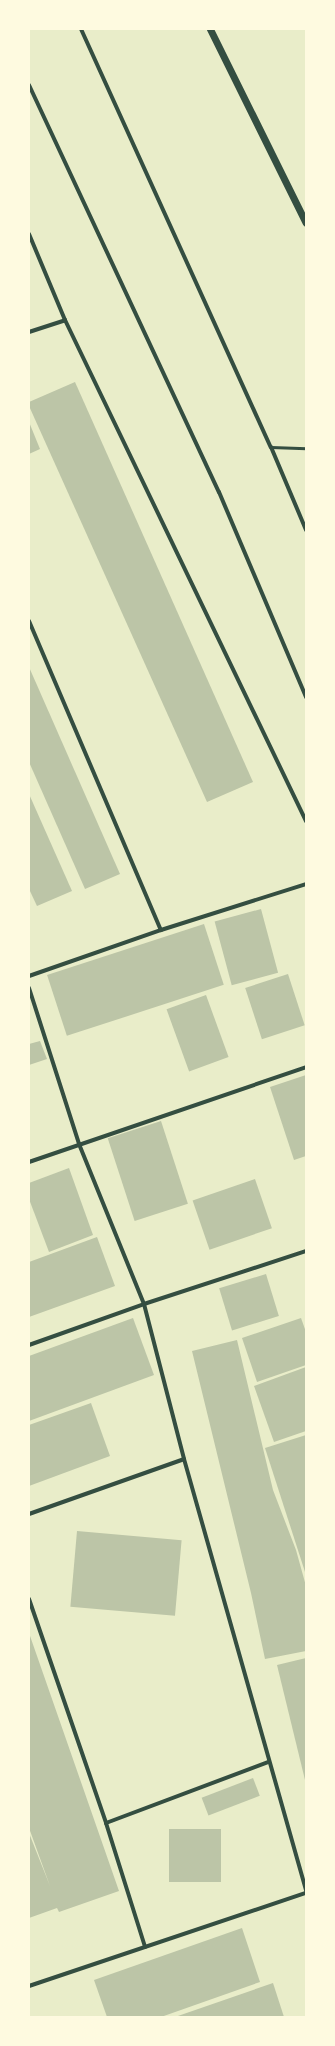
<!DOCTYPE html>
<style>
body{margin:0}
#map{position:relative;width:335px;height:2046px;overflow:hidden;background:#e9edc9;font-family:"Exo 2",sans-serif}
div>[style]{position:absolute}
.building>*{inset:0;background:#bcc5a7;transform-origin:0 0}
.service>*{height:3px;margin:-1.5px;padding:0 1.5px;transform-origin:1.5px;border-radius:1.5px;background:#344e41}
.minor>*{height:4px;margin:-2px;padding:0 2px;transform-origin:2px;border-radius:2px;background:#344e41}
.tertiary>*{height:7px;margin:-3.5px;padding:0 3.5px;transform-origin:3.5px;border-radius:3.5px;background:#344e41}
span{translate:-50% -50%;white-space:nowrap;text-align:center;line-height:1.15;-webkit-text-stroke:3.5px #fefae0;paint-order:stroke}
.frame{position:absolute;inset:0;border:30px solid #fefae0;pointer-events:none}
</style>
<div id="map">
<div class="building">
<i style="clip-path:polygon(75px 382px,253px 782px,207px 802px,29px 406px,29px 402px)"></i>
<i style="clip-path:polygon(29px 422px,40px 449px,29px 454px)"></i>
<i style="clip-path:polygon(29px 667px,120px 874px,85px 889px,29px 762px)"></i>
<i style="clip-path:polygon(29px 794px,72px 891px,37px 906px,29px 889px)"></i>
<i style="left:261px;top:909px;width:66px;height:48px;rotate:75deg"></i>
<i style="left:204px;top:924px;width:64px;height:165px;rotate:72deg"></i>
<i style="left:288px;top:974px;width:54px;height:45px;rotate:72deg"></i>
<i style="left:206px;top:995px;width:66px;height:42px;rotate:70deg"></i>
<i style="clip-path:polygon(40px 1041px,47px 1059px,29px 1065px,29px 1044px)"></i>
<i style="clip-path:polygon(306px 1075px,306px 1156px,294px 1160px,270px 1087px)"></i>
<i style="left:161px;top:1121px;width:87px;height:56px;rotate:72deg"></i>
<i style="clip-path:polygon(69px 1168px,93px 1235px,49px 1252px,29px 1199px,29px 1183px)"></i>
<i style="left:255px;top:1179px;width:52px;height:66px;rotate:71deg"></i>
<i style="clip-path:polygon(97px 1237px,115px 1286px,29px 1317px,29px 1262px)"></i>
<i style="left:266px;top:1274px;width:44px;height:49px;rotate:73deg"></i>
<i style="clip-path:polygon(133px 1318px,154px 1375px,29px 1421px,29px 1356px)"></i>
<i style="clip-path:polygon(301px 1318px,306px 1332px,306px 1365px,257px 1382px,242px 1338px)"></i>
<i style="clip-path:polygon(237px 1340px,273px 1490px,296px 1550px,306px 1586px,306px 1651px,265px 1659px,251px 1593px,192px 1351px)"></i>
<i style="clip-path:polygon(306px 1367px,306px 1431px,274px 1442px,254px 1386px)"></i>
<i style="clip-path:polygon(91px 1403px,110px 1456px,29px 1486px,29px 1425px)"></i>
<i style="clip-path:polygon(306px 1435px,306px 1575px,265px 1448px)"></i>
<i style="left:77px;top:1531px;width:105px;height:76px;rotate:5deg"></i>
<i style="clip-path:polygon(29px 1633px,119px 1891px,59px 1912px,57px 1908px,29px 1918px,29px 1833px,50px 1886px,29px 1828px)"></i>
<i style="clip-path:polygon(306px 1658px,306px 1780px,305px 1780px,277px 1665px)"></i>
<i style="left:253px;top:1778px;width:19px;height:55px;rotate:69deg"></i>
<i style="left:169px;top:1829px;width:52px;height:53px"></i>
<i style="clip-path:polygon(242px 1928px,260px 1982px,161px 2017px,107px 2017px,94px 1980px)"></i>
<i style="clip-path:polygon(273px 1983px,284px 2017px,175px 2017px)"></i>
</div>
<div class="service">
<i style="left:271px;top:447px;width:35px;rotate:2deg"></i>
</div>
<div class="minor">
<i style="left:81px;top:29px;width:459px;rotate:65.6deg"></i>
<i style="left:271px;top:447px;width:90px;rotate:67.1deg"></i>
<i style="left:29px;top:85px;width:449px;rotate:65deg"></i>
<i style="left:219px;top:492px;width:223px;rotate:67deg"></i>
<i style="left:29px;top:234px;width:93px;rotate:67.3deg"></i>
<i style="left:65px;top:320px;width:556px;rotate:64.31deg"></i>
<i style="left:29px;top:332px;width:38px;rotate:-18deg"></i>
<i style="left:29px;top:621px;width:336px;rotate:66.9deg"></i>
<i style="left:29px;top:976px;width:140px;rotate:-19.2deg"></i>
<i style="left:161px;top:930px;width:152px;rotate:-17.6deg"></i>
<i style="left:29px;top:988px;width:164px;rotate:72.2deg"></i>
<i style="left:79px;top:1144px;width:173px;rotate:67.9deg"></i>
<i style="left:144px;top:1304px;width:160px;rotate:75.5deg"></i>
<i style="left:184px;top:1459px;width:449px;rotate:74.2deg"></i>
<i style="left:29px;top:1162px;width:293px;rotate:-18.9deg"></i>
<i style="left:29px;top:1345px;width:122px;rotate:-19.6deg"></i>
<i style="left:144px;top:1304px;width:170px;rotate:-18.1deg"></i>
<i style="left:29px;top:1514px;width:164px;rotate:-19.5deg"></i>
<i style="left:29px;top:1599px;width:237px;rotate:71deg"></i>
<i style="left:106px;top:1823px;width:130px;rotate:72.5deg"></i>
<i style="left:106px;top:1823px;width:173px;rotate:-20.6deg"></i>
<i style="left:29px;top:1986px;width:292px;rotate:-18.6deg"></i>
</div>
<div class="tertiary">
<i style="left:210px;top:29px;width:216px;rotate:63.7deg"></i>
</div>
<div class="frame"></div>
</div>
